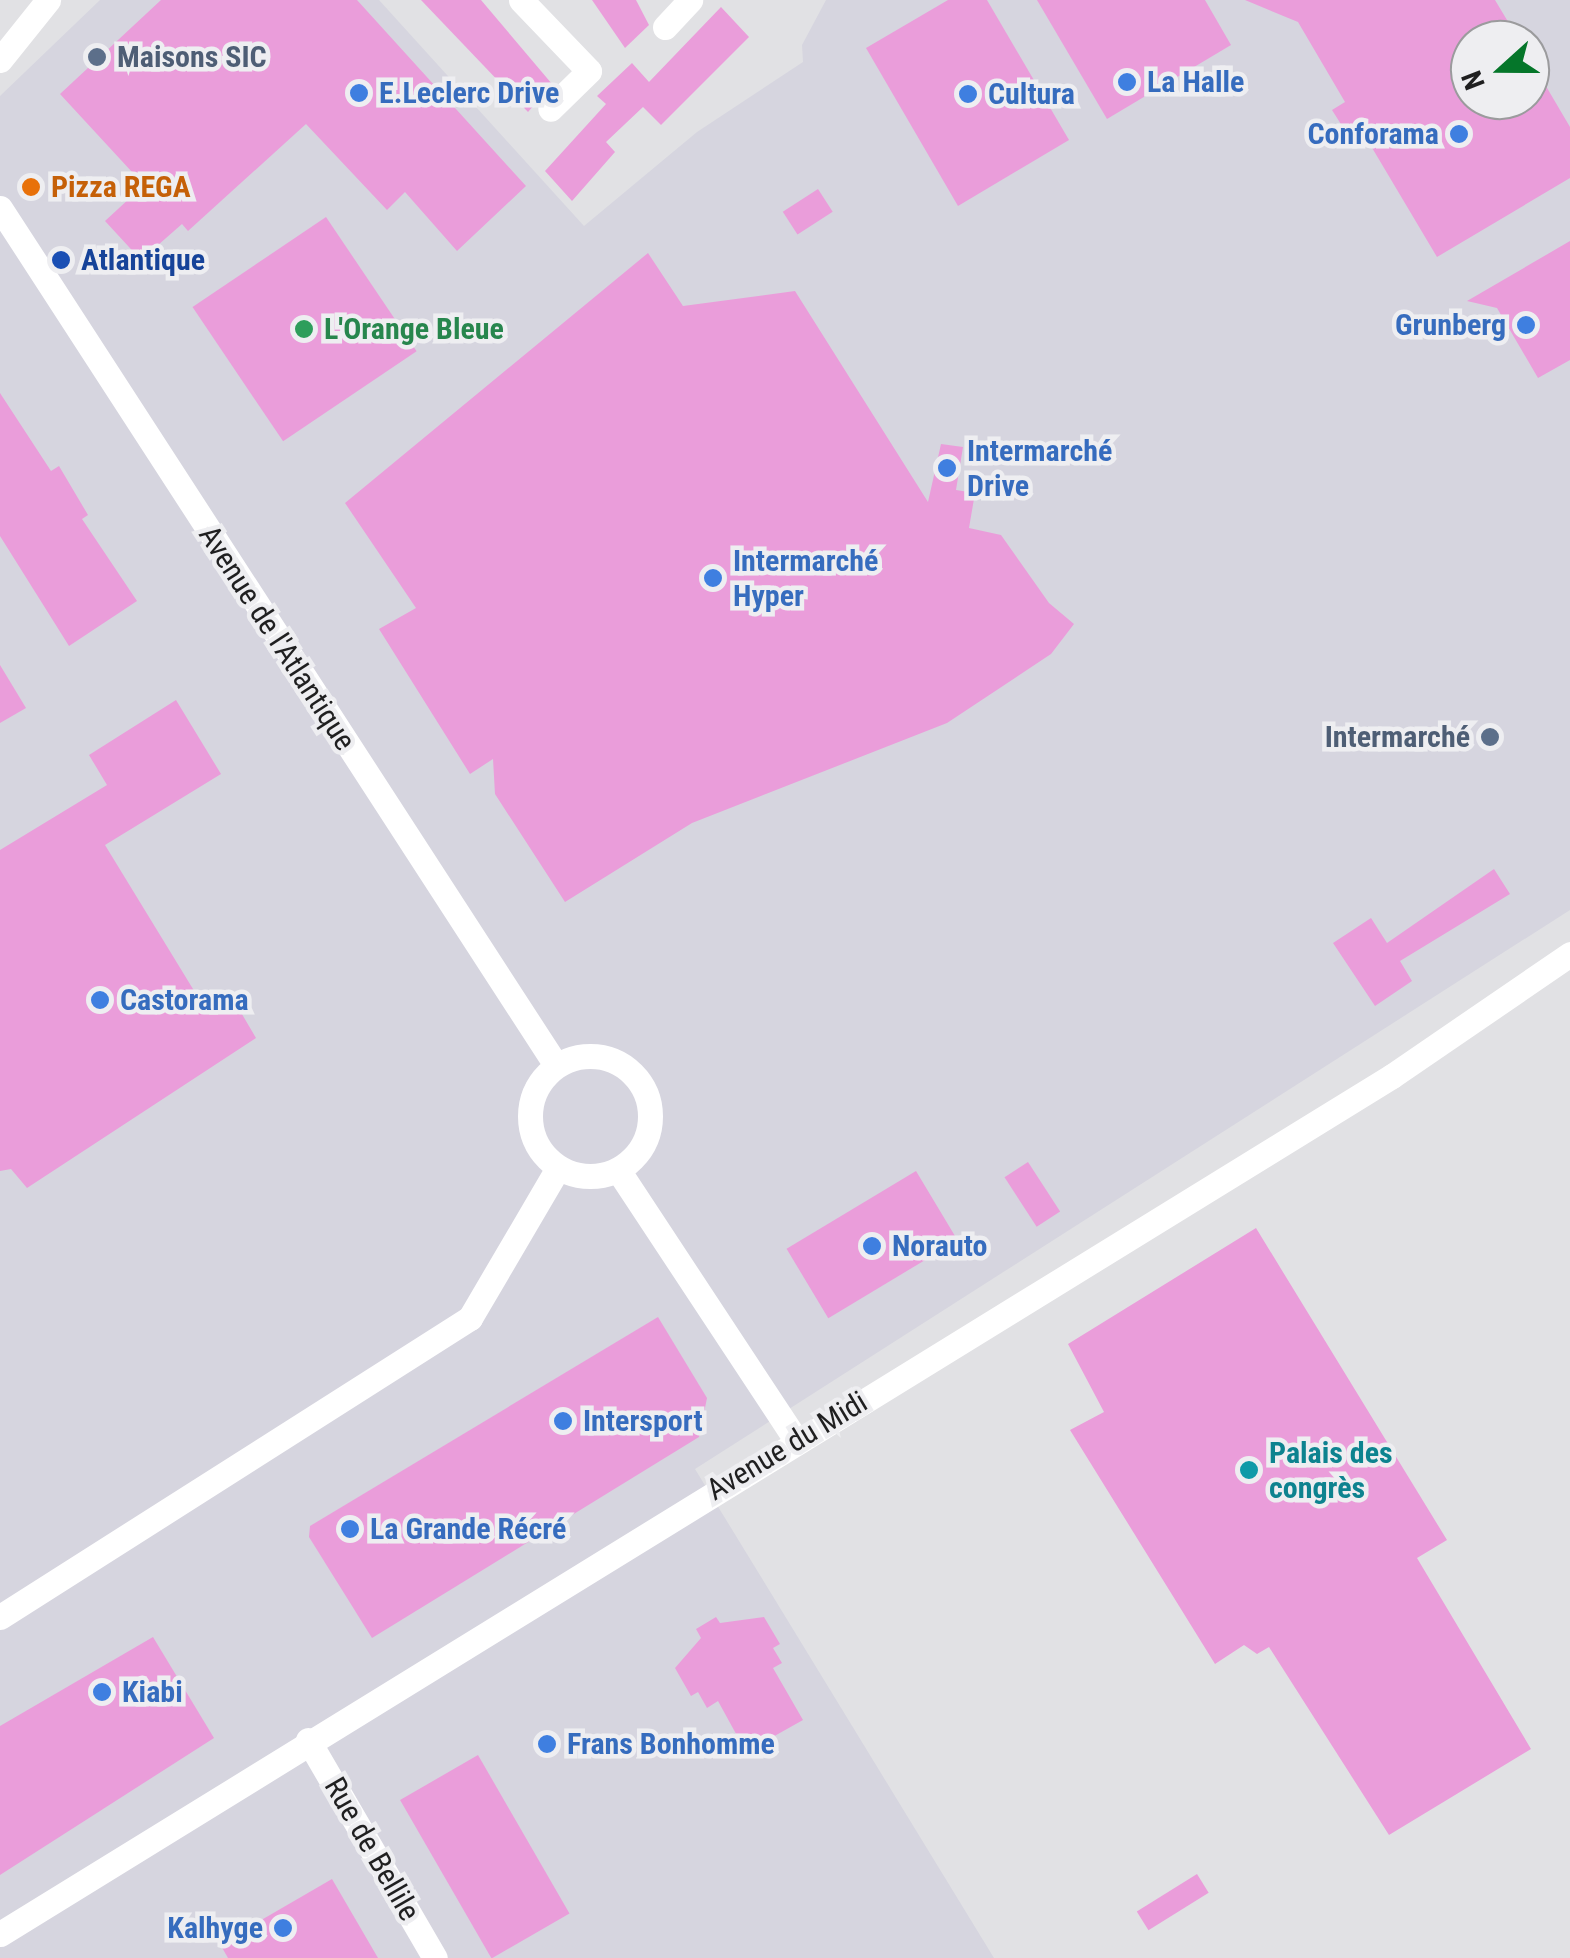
<!DOCTYPE html>
<meta charset="utf-8">
<style>
body{margin:0}
#map{position:relative;width:1570px;height:1958px;overflow:hidden;background:#e1e1e4;font-family:"Roboto Condensed",sans-serif}
div>[style]{position:absolute}
.built>*{inset:0;background:#d6d5df}
.building>*{inset:0;background:#ea9dda;transform-origin:0 0}
.minor>*{height:25px;margin:-12.5px;padding:0 12.5px;transform-origin:12.5px;border-radius:12.5px;background:#fff}
.minor>.ring{margin:-12.5px;padding:0;box-sizing:content-box;background:none;border:25px solid #fff;border-radius:50%}
.dots>*{width:28px;height:28px;translate:-50% -50%;box-sizing:border-box;border:5px solid #eeeef1;border-radius:50%}
span{translate:-50% -50%;white-space:nowrap;text-align:center;line-height:1.15;-webkit-text-stroke:9px #eeeef1;paint-order:stroke}
.service-label{font-size:30px;color:#4e5e75;font-weight:700}
.left{translate:0 -50%;text-align:left}
.right{translate:-100% -50%;text-align:right}
.shop-label{font-size:30px;color:#366cbe;font-weight:700}
.food-label{font-size:30px;color:#c56008;font-weight:700}
.transit-label{font-size:30px;color:#164399;font-weight:700}
.leisure-label{font-size:30px;color:#27864d;font-weight:700}
.street-label{font-size:30px;color:#1f1f20}
.culture-label{font-size:30px;color:#0d838f;font-weight:700}
.north{position:absolute;left:1450px;top:20px;width:100px;height:100px;box-sizing:border-box;background:#eeeef1;border:2px solid #9b9b9d;border-radius:50%;rotate:249deg;font-size:28px;font-weight:700;line-height:40px;text-align:center;color:#1f1f20}
.north::after{content:'';display:block;margin:auto;width:35px;height:45px;background:#05762a;clip-path:polygon(50% 0,100% 100%,50% 72%,0 100%)}
</style>
<div id="map">
<div class="built">
<i style="clip-path:polygon(evenodd,100px 0,379px 0,584px 226px,697px 132px,803px 62px,802px 45px,826px 0,1570px 0,1570px 910px,695px 1469px,994px 1958px,0 1958px,0 96px,100px 0,1470px 40px,1530px 40px,1530px 100px,1470px 100px,1470px 40px)"></i>
</div>
<div class="building">
<i style="clip-path:polygon(161px 0,357px 0,526px 186px,457px 251px,405px 192px,387px 210px,306px 124px,188px 231px,182px 224px,141px 260px,105px 221px,144px 185px,60px 94px)"></i>
<i style="clip-path:polygon(421px 0,481px 0,552px 84px,528px 112px)"></i>
<i style="clip-path:polygon(592px 0,636px 0,649px 25px,625px 48px)"></i>
<i style="clip-path:polygon(948px 0,987px 0,1069px 140px,958px 206px,866px 48px)"></i>
<i style="clip-path:polygon(1037px 0,1205px 0,1231px 45px,1107px 119px)"></i>
<i style="clip-path:polygon(1245px 0,1495px 0,1519px 40px,1470px 40px,1470px 100px,1530px 100px,1530px 59px,1570px 127px,1570px 178px,1437px 257px,1368px 141px,1356px 148px,1332px 110px,1345px 102px,1298px 22px)"></i>
<i style="clip-path:polygon(721px 7px,749px 37px,661px 125px,643px 107px,606px 142px,615px 152px,572px 201px,545px 171px,606px 104px,597px 96px,632px 63px,649px 82px)"></i>
<i style="left:818px;top:189px;width:27px;height:42px;rotate:57deg"></i>
<i style="left:326px;top:217px;width:162px;height:161px;rotate:56deg"></i>
<i style="clip-path:polygon(1570px 241px,1570px 360px,1538px 378px,1497px 308px,1467px 301px)"></i>
<i style="clip-path:polygon(648px 253px,683px 306px,795px 291px,928px 502px,941px 444px,963px 447px,956px 490px,975px 493px,969px 528px,1001px 535px,1049px 603px,1074px 624px,1051px 654px,947px 723px,692px 823px,565px 902px,495px 794px,493px 759px,470px 774px,379px 629px,416px 608px,345px 503px)"></i>
<i style="clip-path:polygon(0 393px,51px 471px,59px 466px,88px 515px,82px 519px,137px 601px,69px 646px,0 536px)"></i>
<i style="clip-path:polygon(0 665px,26px 708px,0 723px)"></i>
<i style="clip-path:polygon(176px 700px,221px 774px,105px 845px,204px 1007px,229px 992px,256px 1038px,27px 1188px,11px 1169px,0 1171px,0 850px,107px 785px,89px 755px)"></i>
<i style="clip-path:polygon(1494px 869px,1510px 894px,1400px 961px,1412px 981px,1375px 1006px,1333px 943px,1371px 918px,1387px 943px)"></i>
<i style="left:1028px;top:1162px;width:59px;height:28px;rotate:57deg"></i>
<i style="left:916px;top:1171px;width:81px;height:151px;rotate:59deg"></i>
<i style="clip-path:polygon(1256px 1228px,1447px 1540px,1417px 1558px,1531px 1749px,1389px 1835px,1269px 1647px,1257px 1654px,1244px 1645px,1215px 1664px,1070px 1430px,1104px 1412px,1068px 1344px)"></i>
<i style="clip-path:polygon(658px 1317px,707px 1398px,699px 1437px,372px 1638px,309px 1537px,310px 1526px)"></i>
<i style="clip-path:polygon(716px 1617px,720px 1623px,764px 1617px,780px 1644px,773px 1648px,782px 1663px,773px 1668px,803px 1720px,746px 1752px,718px 1701px,707px 1708px,698px 1692px,691px 1696px,675px 1668px,701px 1638px,696px 1629px)"></i>
<i style="clip-path:polygon(153px 1637px,214px 1738px,0 1875px,0 1726px)"></i>
<i style="left:478px;top:1755px;width:183px;height:90px;rotate:60deg"></i>
<i style="left:1197px;top:1874px;width:22px;height:71px;rotate:58deg"></i>
<i style="clip-path:polygon(332px 1879px,378px 1958px,228px 1958px,220px 1944px)"></i>
</div>
<div class="minor">
<i style="left:521px;top:0;width:98px;rotate:46.2deg"></i>
<i style="left:589px;top:71px;width:54px;rotate:135.7deg"></i>
<i style="left:665px;top:27px;width:37px;rotate:-47deg"></i>
<i style="left:0;top:60px;width:77px;rotate:-51.3deg"></i>
<i style="left:0;top:208px;width:1022px;rotate:57.03deg"></i>
<i class="ring" style="left:530px;top:1056px;width:95px;height:95px"></i>
<i style="left:618px;top:1170px;width:323px;rotate:56.6deg"></i>
<i style="left:0;top:1617px;width:557px;rotate:-32.46deg"></i>
<i style="left:470px;top:1318px;width:174px;rotate:-59.6deg"></i>
<i style="left:308px;top:1740px;width:252px;rotate:59.8deg"></i>
<i style="left:0;top:1934px;width:1635px;rotate:-31.65deg"></i>
<i style="left:1392px;top:1076px;width:216px;rotate:-34.4deg"></i>
</div>
<div class="dots">
<i style="left:97px;top:57px;background:#5c6f8a"></i>
<i style="left:1127px;top:82px;background:#3f7fe0"></i>
<i style="left:359px;top:93px;background:#3f7fe0"></i>
<i style="left:968px;top:94px;background:#3f7fe0"></i>
<i style="left:1459px;top:134px;background:#3f7fe0"></i>
<i style="left:31px;top:187px;background:#e8710a"></i>
<i style="left:61px;top:260px;background:#1a4fb4"></i>
<i style="left:1526px;top:325px;background:#3f7fe0"></i>
<i style="left:304px;top:329px;background:#2e9e5b"></i>
<i style="left:947px;top:468px;background:#3f7fe0"></i>
<i style="left:713px;top:578px;background:#3f7fe0"></i>
<i style="left:1490px;top:737px;background:#5c6f8a"></i>
<i style="left:100px;top:1000px;background:#3f7fe0"></i>
<i style="left:872px;top:1246px;background:#3f7fe0"></i>
<i style="left:563px;top:1421px;background:#3f7fe0"></i>
<i style="left:1249px;top:1470px;background:#0f9aa8"></i>
<i style="left:350px;top:1529px;background:#3f7fe0"></i>
<i style="left:102px;top:1692px;background:#3f7fe0"></i>
<i style="left:547px;top:1744px;background:#3f7fe0"></i>
<i style="left:283px;top:1928px;background:#3f7fe0"></i>
</div>
<div class="service-label">
<span class="left" style="left:117px;top:57px">Maisons SIC</span>
<span class="right" style="left:1470px;top:737px">Intermarché</span>
</div>
<div class="shop-label">
<span class="left" style="left:1147px;top:82px">La Halle</span>
<span class="left" style="left:379px;top:93px">E.Leclerc Drive</span>
<span class="left" style="left:988px;top:94px">Cultura</span>
<span class="right" style="left:1439px;top:134px">Conforama</span>
<span class="right" style="left:1506px;top:325px">Grunberg</span>
<span class="left" style="left:967px;top:468px">Intermarché<br>Drive</span>
<span class="left" style="left:733px;top:578px">Intermarché<br>Hyper</span>
<span class="left" style="left:120px;top:1000px">Castorama</span>
<span class="left" style="left:892px;top:1246px">Norauto</span>
<span class="left" style="left:583px;top:1421px">Intersport</span>
<span class="left" style="left:370px;top:1529px">La Grande Récré</span>
<span class="left" style="left:122px;top:1692px">Kiabi</span>
<span class="left" style="left:567px;top:1744px">Frans Bonhomme</span>
<span class="right" style="left:263px;top:1928px">Kalhyge</span>
</div>
<div class="food-label">
<span class="left" style="left:51px;top:187px">Pizza REGA</span>
</div>
<div class="transit-label">
<span class="left" style="left:81px;top:260px">Atlantique</span>
</div>
<div class="leisure-label">
<span class="left" style="left:324px;top:329px">L'Orange Bleue</span>
</div>
<div class="street-label">
<span style="left:277px;top:638px;rotate:57deg">Avenue de l'Atlantique</span>
<span style="left:787px;top:1446px;rotate:-31deg">Avenue du Midi</span>
<span style="left:372px;top:1849px;rotate:60deg">Rue de Bellile</span>
</div>
<div class="culture-label">
<span class="left" style="left:1269px;top:1470px">Palais des<br>congrès</span>
</div>
<div class="north">N</div>
</div>
